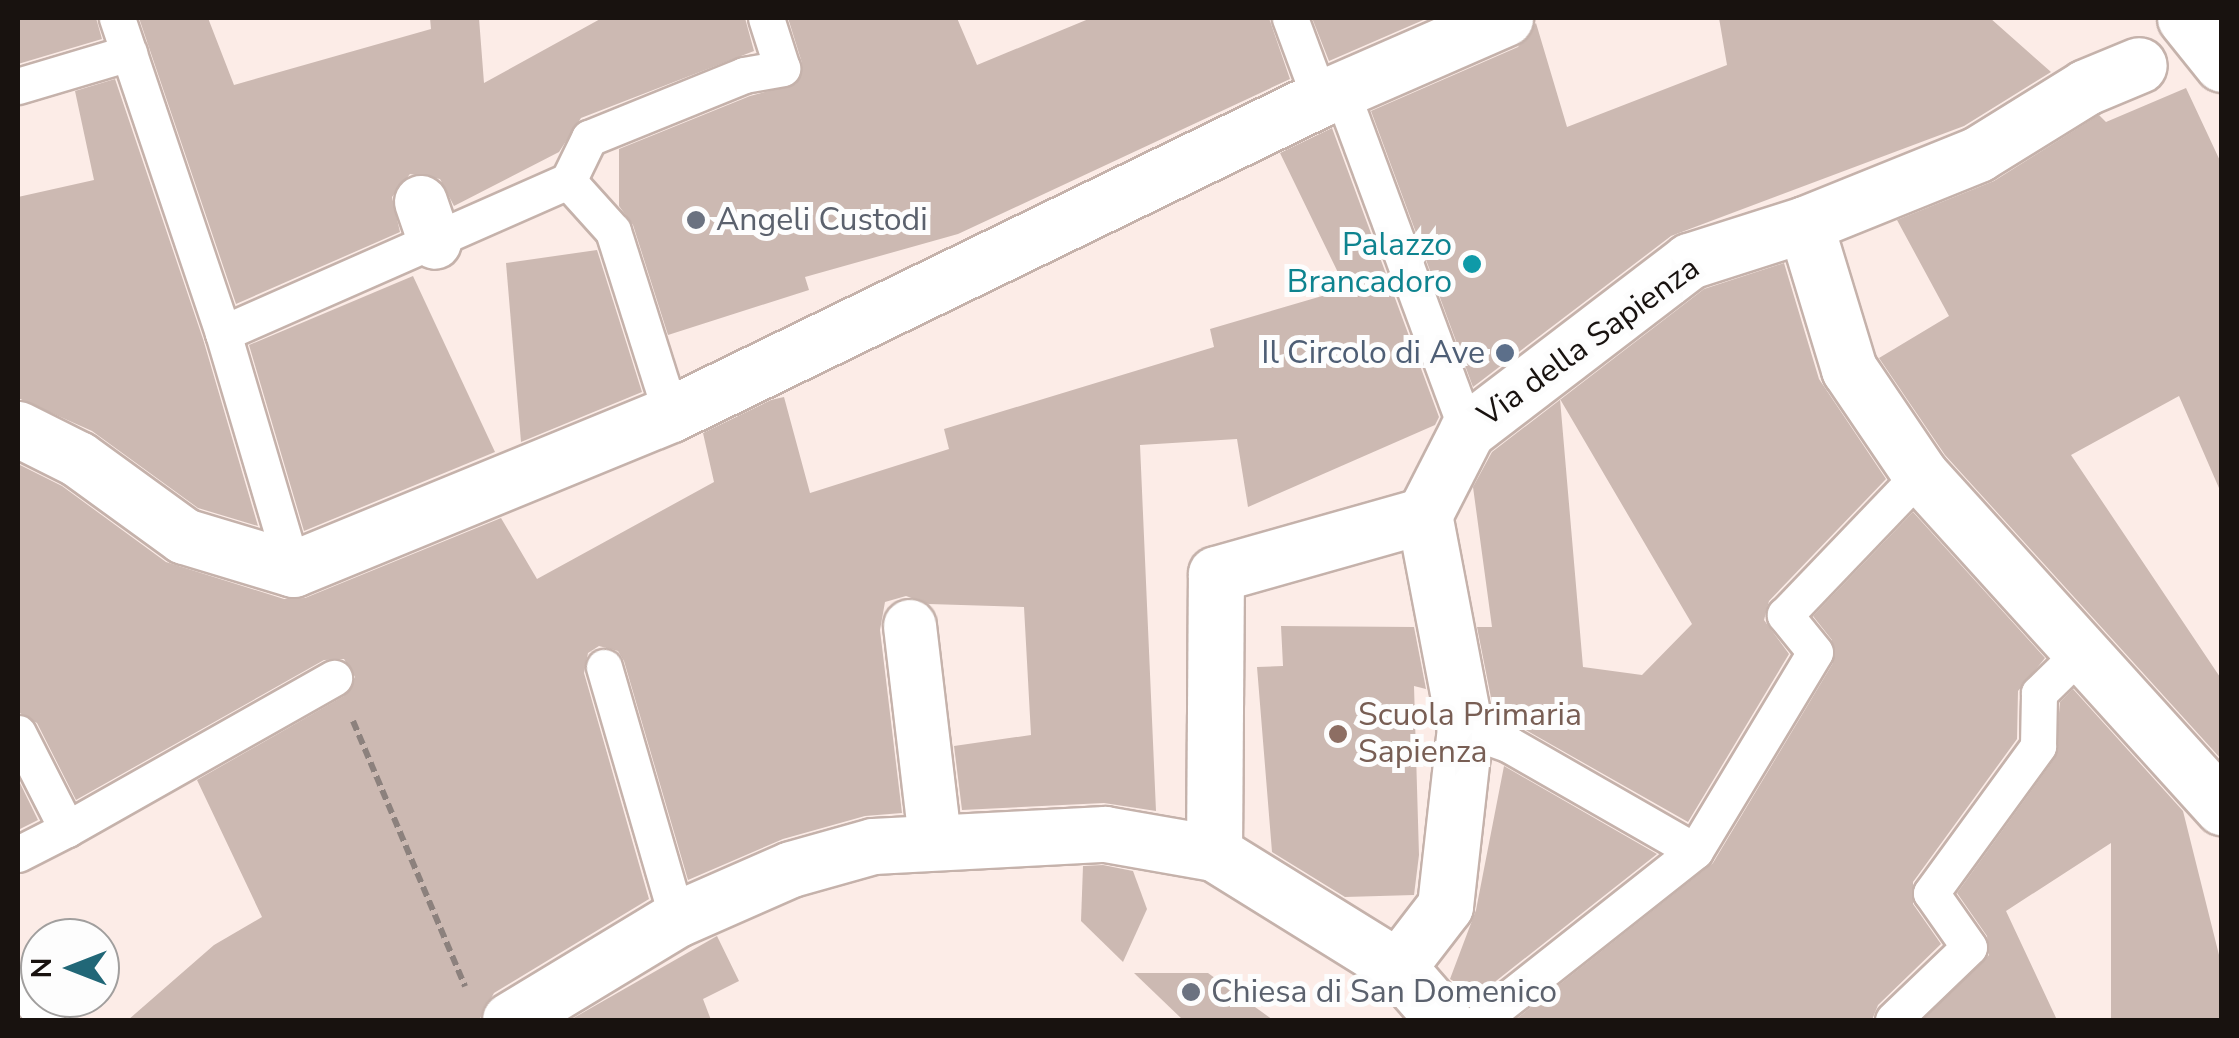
<!DOCTYPE html>
<style>
body{margin:0}
#map{position:relative;width:2239px;height:1038px;overflow:hidden;background:#fcece7;font-family:"Nunito Sans",sans-serif}
div>[style]{position:absolute}
.building>*{inset:0;background:#ccb9b2}
.path>*{height:6px;margin-top:-3px;transform-origin:0;background:repeating-linear-gradient(90deg,#8c817d 0 10px,transparent 0 15px)}
.roads{filter:drop-shadow(2px 0 #c5b2ab) drop-shadow(-2px 0 #c5b2ab) drop-shadow(0 2px #c5b2ab) drop-shadow(0 -2px #c5b2ab)}
.service>*{height:35px;margin:-17.5px;padding:0 17.5px;transform-origin:17.5px;border-radius:17.5px;background:#fff}
.pedestrian>*{height:52px;margin:-26px;padding:0 26px;transform-origin:26px;border-radius:26px;background:#fff}
.minor>*{height:55px;margin:-27.5px;padding:0 27.5px;transform-origin:27.5px;border-radius:27.5px;background:#fff}
.dots>*{width:28px;height:28px;translate:-50% -50%;box-sizing:border-box;border:5px solid #fdfdfd;border-radius:50%}
span{translate:-50% -50%;white-space:nowrap;text-align:center;line-height:1.15;-webkit-text-stroke:10px #fdfdfd;paint-order:stroke}
.worship-label{font-size:32px;color:#5b616d}
.left{translate:0 -50%;text-align:left}
.culture-label{font-size:32px;color:#0d838f}
.right{translate:-100% -50%;text-align:right}
.street-label{font-size:32px;color:#18120f}
.service-label{font-size:32px;color:#4e5e75}
.education-label{font-size:32px;color:#785e54}
.frame{position:absolute;inset:0;border:20px solid #18120f;pointer-events:none}
.north{position:absolute;left:20px;top:918px;width:100px;height:100px;box-sizing:border-box;background:#fdfdfd;border:2px solid #a19f9e;border-radius:50%;rotate:270deg;font-size:28px;font-weight:700;line-height:40px;text-align:center;color:#18120f}
.north::after{content:'';display:block;margin:auto;width:35px;height:45px;background:#216777;clip-path:polygon(50% 0,100% 100%,50% 72%,0 100%)}
</style>
<div id="map">
<div class="building">
<i style="clip-path:polygon(18px 18px,96px 18px,102px 39px,18px 64px)"></i>
<i style="clip-path:polygon(139px 18px,208px 18px,234px 85px,431px 29px,430px 18px,479px 18px,484px 83px,602px 18px,745px 18px,754px 51px,581px 118px,559px 152px,454px 206px,440px 179px,410px 174px,392px 197px,400px 232px,236px 304px)"></i>
<i style="clip-path:polygon(788px 18px,957px 18px,977px 65px,1091px 18px,1269px 18px,1290px 79px,958px 234px,805px 277px,809px 290px,668px 335px,633px 225px,619px 206px,619px 149px,750px 96px,796px 84px,802px 63px)"></i>
<i style="clip-path:polygon(1312px 18px,1428px 18px,1329px 61px)"></i>
<i style="clip-path:polygon(1719px 18px,1990px 18px,2051px 72px,1964px 126px,1671px 236px,1473px 387px,1371px 111px,1518px 47px,1536px 23px,1567px 127px,1727px 65px)"></i>
<i style="clip-path:polygon(115px 79px,203px 339px,258px 526px,198px 508px,92px 431px,18px 398px,18px 197px,94px 180px,75px 91px)"></i>
<i style="clip-path:polygon(2186px 88px,2222px 165px,2222px 495px,2179px 396px,2071px 455px,2222px 680px,2222px 760px,1945px 455px,1879px 358px,1949px 316px,1897px 220px,1994px 181px,2099px 115px,2106px 122px)"></i>
<i style="clip-path:polygon(1332px 128px,1439px 417px,1435px 425px,1248px 507px,1237px 439px,1140px 445px,1156px 811px,1104px 803px,962px 810px,954px 746px,1031px 735px,1024px 607px,929px 604px,906px 596px,885px 602px,880px 630px,902px 813px,865px 816px,783px 839px,688px 880px,624px 661px,618px 651px,599px 646px,588px 653px,584px 673px,649px 899px,494px 993px,479px 1020px,128px 1020px,214px 945px,262px 917px,197px 780px,344px 696px,355px 677px,344px 659px,324px 660px,76px 800px,37px 723px,18px 712px,18px 464px,62px 486px,166px 562px,284px 599px,305px 598px,501px 518px,537px 579px,714px 482px,703px 433px,771px 400px,784px 397px,810px 493px,949px 449px,944px 429px,1214px 347px,1210px 329px,1346px 289px,1280px 153px)"></i>
<i style="clip-path:polygon(597px 250px,642px 392px,521px 442px,506px 263px)"></i>
<i style="clip-path:polygon(evenodd,1784px 263px,1819px 379px,1886px 479px,1769px 601px,1764px 620px,1789px 654px,1688px 822px,1515px 724px,1517px 715px,1493px 708px,1477px 627px,1492px 627px,1473px 487px,1492px 452px,1704px 289px,1784px 263px,1560px 399px,1692px 624px,1642px 675px,1583px 667px,1560px 399px)"></i>
<i style="clip-path:polygon(413px 276px,495px 452px,304px 531px,249px 345px)"></i>
<i style="clip-path:polygon(1913px 512px,2045px 658px,2018px 691px,2017px 739px,1913px 882px,1913px 904px,1941px 944px,1878px 1005px,1872px 1020px,1515px 1020px,1713px 863px,1833px 663px,1832px 640px,1813px 616px)"></i>
<i style="clip-path:polygon(1281px 626px,1414px 627px,1426px 689px,1414px 686px,1419px 855px,1414px 895px,1345px 897px,1272px 852px,1257px 667px,1283px 666px)"></i>
<i style="clip-path:polygon(2073px 689px,2183px 811px,2222px 967px,2222px 1020px,2111px 1020px,2111px 843px,2006px 911px,2057px 1020px,1923px 1020px,1989px 955px,1987px 936px,1957px 893px,2055px 758px,2060px 702px)"></i>
<i style="clip-path:polygon(1504px 766px,1657px 854px,1477px 996px,1450px 979px,1476px 910px)"></i>
<i style="clip-path:polygon(18px 779px,38px 820px,18px 830px)"></i>
<i style="clip-path:polygon(1103px 865px,1133px 871px,1147px 909px,1123px 962px,1081px 921px,1083px 866px)"></i>
<i style="clip-path:polygon(717px 936px,739px 981px,703px 999px,711px 1020px,570px 1020px)"></i>
<i style="clip-path:polygon(1134px 973px,1208px 973px,1273px 1020px,1183px 1020px)"></i>
</div>
<div class="path">
<i style="left:353px;top:721px;width:288px;rotate:67.1deg"></i>
</div>
<div class="roads">
<div class="service">
<i style="left:117px;top:18px;width:332px;rotate:71.4deg"></i>
<i style="left:223px;top:333px;width:246px;rotate:73.5deg"></i>
<i style="left:1290px;top:18px;width:86px;rotate:69.7deg"></i>
<i style="left:18px;top:86px;width:116px;rotate:-16.6deg"></i>
<i style="left:1342px;top:93px;width:360px;rotate:69.7deg"></i>
<i style="left:568px;top:181px;width:48px;rotate:-64deg"></i>
<i style="left:589px;top:138px;width:167px;rotate:-22.1deg"></i>
<i style="left:744px;top:75px;width:39px;rotate:-10deg"></i>
<i style="left:782px;top:68px;width:52px;rotate:-107.7deg"></i>
<i style="left:223px;top:333px;width:377px;rotate:-23.8deg"></i>
<i style="left:568px;top:181px;width:67px;rotate:48deg"></i>
<i style="left:613px;top:231px;width:192px;rotate:72.4deg"></i>
<i style="left:604px;top:667px;width:262px;rotate:73.8deg"></i>
<i style="left:1465px;top:729px;width:46px;rotate:19.2deg"></i>
<i style="left:1508px;top:744px;width:215px;rotate:29.8deg"></i>
<i style="left:18px;top:733px;width:108px;rotate:63deg"></i>
<i style="left:67px;top:829px;width:307px;rotate:-29.5deg"></i>
<i style="left:18px;top:854px;width:55px;rotate:-27deg"></i>
<i style="left:18px;top:984px;width:46px;rotate:52.1deg"></i>
<i style="left:1481px;top:1020px;width:273px;rotate:-38.3deg"></i>
<i style="left:1695px;top:851px;width:232px;rotate:-58.9deg"></i>
<i style="left:1815px;top:652px;width:48px;rotate:-129deg"></i>
<i style="left:1785px;top:615px;width:195px;rotate:-46.2deg"></i>
<i style="left:1893px;top:1020px;width:105px;rotate:-43.8deg"></i>
<i style="left:1969px;top:947px;width:66px;rotate:-125.1deg"></i>
<i style="left:1931px;top:893px;width:182px;rotate:-53.9deg"></i>
<i style="left:2038px;top:746px;width:53px;rotate:-88.9deg"></i>
<i style="left:2039px;top:693px;width:56px;rotate:-44.3deg"></i>
</div>
<div class="pedestrian">
<i style="left:421px;top:202px;width:43px;rotate:71.1deg"></i>
<i style="left:910px;top:626px;width:214px;rotate:83.3deg"></i>
</div>
<div class="minor">
<i style="left:2185px;top:18px;width:59px;rotate:51.2deg"></i>
<i style="left:1805px;top:224px;width:152px;rotate:73.1deg"></i>
<i style="left:1849px;top:369px;width:127px;rotate:55.9deg"></i>
<i style="left:1920px;top:474px;width:450px;rotate:47.8deg"></i>
<i style="left:18px;top:429px;width:67px;rotate:26.6deg"></i>
<i style="left:78px;top:459px;width:131px;rotate:36deg"></i>
<i style="left:184px;top:536px;width:114px;rotate:16.8deg"></i>
<i style="left:293px;top:569px;width:409px;rotate:-22.3deg"></i>
<i style="left:671px;top:414px;width:721px;rotate:-25.89deg"></i>
<i style="left:1320px;top:99px;width:202px;rotate:-23.6deg"></i>
<i style="left:1214px;top:853px;width:279px;rotate:-89.6deg"></i>
<i style="left:1216px;top:574px;width:216px;rotate:-15.8deg"></i>
<i style="left:1424px;top:515px;width:94px;rotate:-62.9deg"></i>
<i style="left:1467px;top:431px;width:280px;rotate:-37.4deg"></i>
<i style="left:1689px;top:261px;width:122px;rotate:-17.7deg"></i>
<i style="left:1805px;top:224px;width:187px;rotate:-22deg"></i>
<i style="left:1978px;top:154px;width:127px;rotate:-31.8deg"></i>
<i style="left:2086px;top:87px;width:57px;rotate:-22.5deg"></i>
<i style="left:1398px;top:967px;width:77px;rotate:-52.4deg"></i>
<i style="left:1445px;top:906px;width:178px;rotate:-83.6deg"></i>
<i style="left:1465px;top:729px;width:218px;rotate:-100.8deg"></i>
<i style="left:510px;top:1020px;width:195px;rotate:-31.2deg"></i>
<i style="left:677px;top:919px;width:124px;rotate:-23.7deg"></i>
<i style="left:791px;top:869px;width:85px;rotate:-15.7deg"></i>
<i style="left:873px;top:846px;width:232px;rotate:-3deg"></i>
<i style="left:1105px;top:834px;width:111px;rotate:9.9deg"></i>
<i style="left:1214px;top:853px;width:216px;rotate:31.8deg"></i>
<i style="left:1398px;top:967px;width:70px;rotate:49deg"></i>
</div>
</div>
<div class="dots">
<i style="left:696px;top:220px;background:#6b7280"></i>
<i style="left:1472px;top:264px;background:#0f9aa8"></i>
<i style="left:1505px;top:353px;background:#5c6f8a"></i>
<i style="left:1338px;top:734px;background:#8d6e63"></i>
<i style="left:1191px;top:992px;background:#6b7280"></i>
</div>
<div class="worship-label">
<span class="left" style="left:716px;top:220px">Angeli Custodi</span>
<span class="left" style="left:1211px;top:992px">Chiesa di San Domenico</span>
</div>
<div class="culture-label">
<span class="right" style="left:1452px;top:264px">Palazzo<br>Brancadoro</span>
</div>
<div class="street-label">
<span style="left:1589px;top:342px;rotate:-36deg">Via della Sapienza</span>
</div>
<div class="service-label">
<span class="right" style="left:1485px;top:353px">Il Circolo di Ave</span>
</div>
<div class="education-label">
<span class="left" style="left:1358px;top:734px">Scuola Primaria<br>Sapienza</span>
</div>
<div class="frame"></div>
<div class="north">N</div>
</div>
